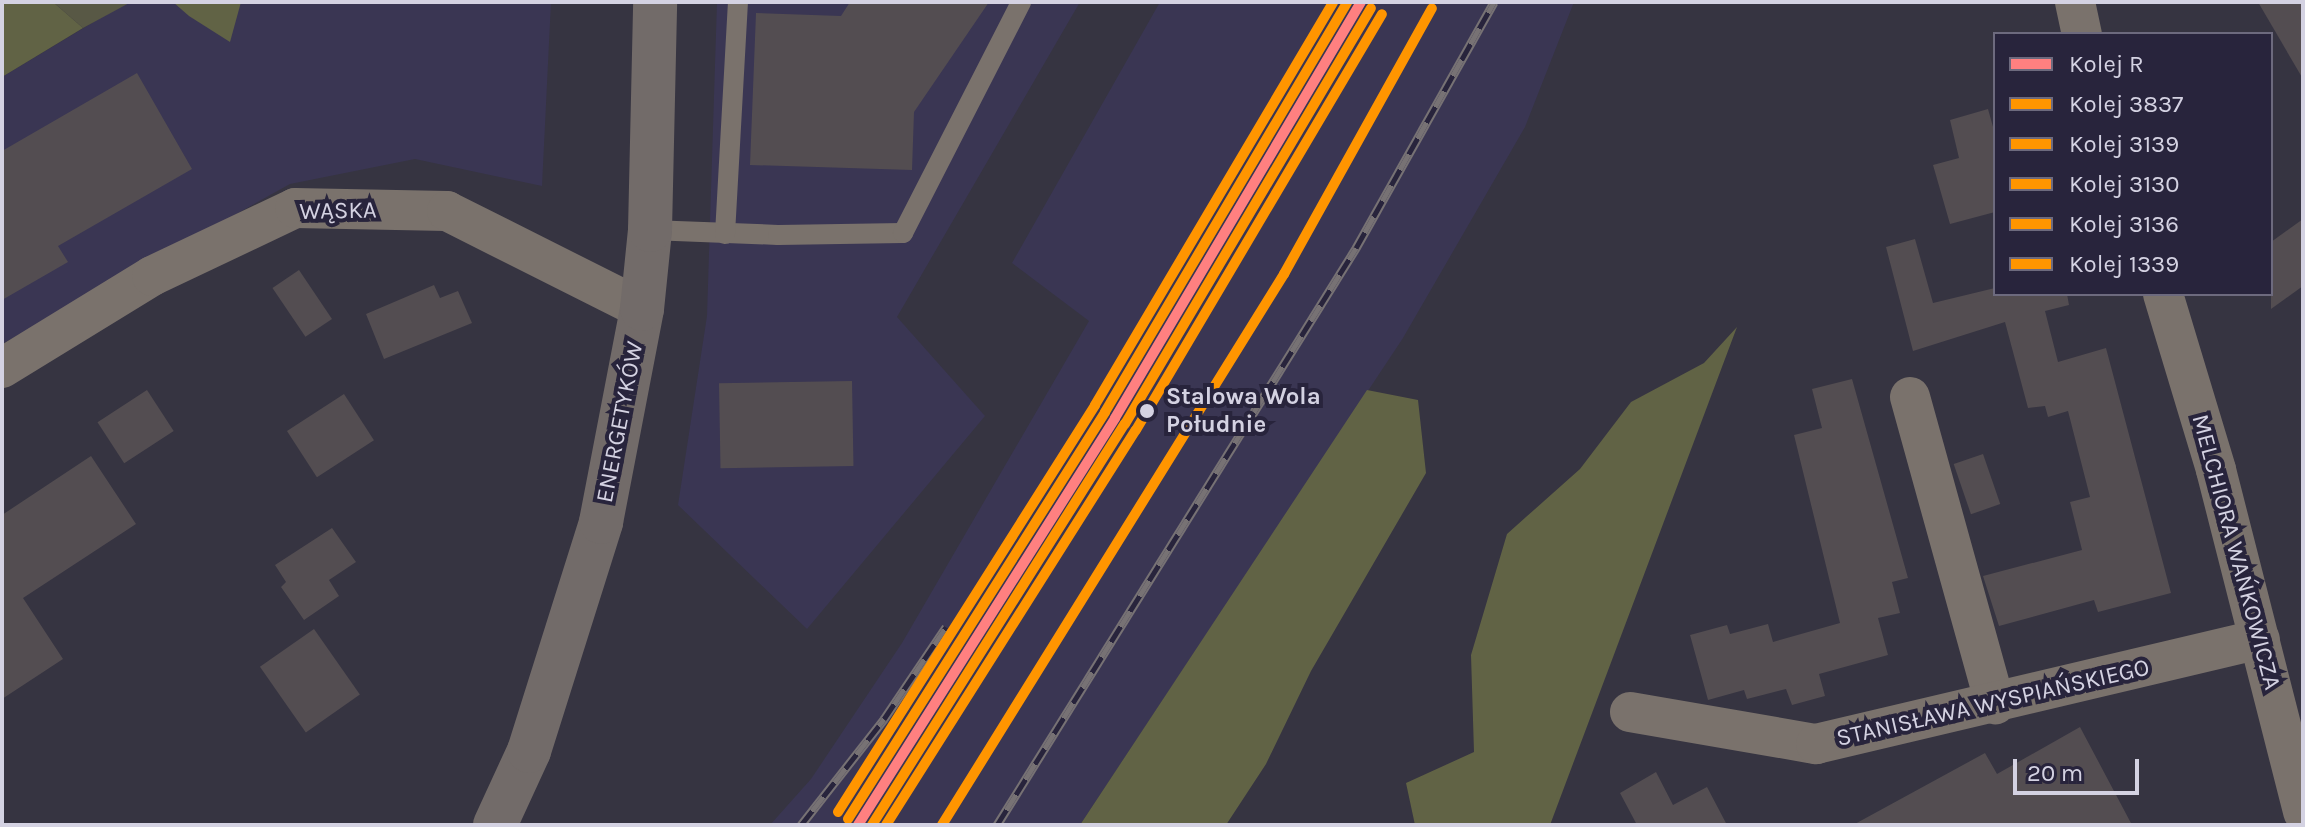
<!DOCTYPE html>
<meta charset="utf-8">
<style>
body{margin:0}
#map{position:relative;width:2305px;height:827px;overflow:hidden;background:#363441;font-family:Karla,sans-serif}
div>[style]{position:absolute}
.built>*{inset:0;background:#3a3653}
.green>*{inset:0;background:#585845}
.forest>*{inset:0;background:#616345}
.building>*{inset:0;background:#534d51;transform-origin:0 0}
.service>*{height:20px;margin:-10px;padding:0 10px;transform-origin:10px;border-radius:10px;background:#7a726c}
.minor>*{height:40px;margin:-20px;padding:0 20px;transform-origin:20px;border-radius:20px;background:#7a726c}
.secondary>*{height:44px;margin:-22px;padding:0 22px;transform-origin:22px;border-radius:22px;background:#726b69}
.rail>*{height:9px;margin-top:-4.5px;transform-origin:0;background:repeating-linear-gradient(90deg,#28243c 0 18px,#777274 0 36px);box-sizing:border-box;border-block:2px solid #777274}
.rail-1>*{height:10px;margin:-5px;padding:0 5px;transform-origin:5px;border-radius:5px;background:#ff8080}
.rail-2>*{height:10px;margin:-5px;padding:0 5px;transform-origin:5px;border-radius:5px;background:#ff9500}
.rail-3>*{height:10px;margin:-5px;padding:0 5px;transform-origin:5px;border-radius:5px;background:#ff9500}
.rail-4>*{height:10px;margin:-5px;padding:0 5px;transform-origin:5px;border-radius:5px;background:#ff9500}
.rail-5>*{height:10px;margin:-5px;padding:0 5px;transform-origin:5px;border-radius:5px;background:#ff9500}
.rail-6>*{height:10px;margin:-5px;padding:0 5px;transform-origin:5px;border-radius:5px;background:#ff9500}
.dots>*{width:22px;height:22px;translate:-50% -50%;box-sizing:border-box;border:4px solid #28243c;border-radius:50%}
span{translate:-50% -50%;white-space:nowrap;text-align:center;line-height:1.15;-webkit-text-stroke:8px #28243c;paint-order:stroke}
.street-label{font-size:24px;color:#d4d2e2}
.stop-label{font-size:24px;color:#d4d2e2;font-weight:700}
.left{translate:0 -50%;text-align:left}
.frame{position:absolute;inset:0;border:4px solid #d4d2e2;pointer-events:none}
.legend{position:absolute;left:1993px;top:32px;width:280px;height:264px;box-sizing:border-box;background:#28243c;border:2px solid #6d6a7e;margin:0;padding:10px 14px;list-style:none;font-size:24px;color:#d4d2e2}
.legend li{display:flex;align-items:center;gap:16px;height:40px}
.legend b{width:40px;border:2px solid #6d6a7e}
.scale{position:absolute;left:2013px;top:759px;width:126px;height:36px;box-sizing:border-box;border:4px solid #d4d2e2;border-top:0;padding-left:10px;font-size:24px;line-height:28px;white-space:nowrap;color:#d4d2e2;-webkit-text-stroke:6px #28243c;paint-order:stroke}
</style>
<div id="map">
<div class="built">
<i style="clip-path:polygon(127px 2px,551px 2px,542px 186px,415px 159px,290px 184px,2px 344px,2px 77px)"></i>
<i style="clip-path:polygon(717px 2px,1080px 2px,897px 317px,985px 416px,807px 629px,678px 505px,707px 316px)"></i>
<i style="clip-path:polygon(1160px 2px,1574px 2px,1525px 127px,1403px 338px,1080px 825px,770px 825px,811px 779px,902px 643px,1089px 321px,1012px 263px)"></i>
</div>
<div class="green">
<i style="clip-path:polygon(53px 2px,131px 2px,83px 28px)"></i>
</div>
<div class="forest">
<i style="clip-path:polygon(2px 2px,53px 2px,83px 28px,2px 77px)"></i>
<i style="clip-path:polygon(173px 2px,241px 2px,230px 42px,189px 16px)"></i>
<i style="clip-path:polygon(1737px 327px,1550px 825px,1415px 825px,1406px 783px,1474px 752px,1471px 655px,1507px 534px,1580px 469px,1631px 402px,1704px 363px)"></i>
<i style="clip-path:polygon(1367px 390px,1418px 400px,1426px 473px,1311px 671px,1266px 764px,1226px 825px,1080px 825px)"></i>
</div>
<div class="building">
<i style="clip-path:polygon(850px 2px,989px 2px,914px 112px,912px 170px,750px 165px,756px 13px,841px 16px)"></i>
<i style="clip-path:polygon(2258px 2px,2303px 2px,2303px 79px)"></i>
<i style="clip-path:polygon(137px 73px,192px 169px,58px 246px,68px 262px,2px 300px,2px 151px)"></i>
<i style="clip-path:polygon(1988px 109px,1995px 134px,1995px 212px,1950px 224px,1933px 165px,1959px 158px,1950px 120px)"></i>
<i style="clip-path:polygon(2303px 219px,2303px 286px,2271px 309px,2271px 242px)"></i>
<i style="clip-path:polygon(1915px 239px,1933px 303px,1995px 288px,1995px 294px,2067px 294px,2069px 305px,2045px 311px,2058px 362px,2106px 348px,2171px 593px,2098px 612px,2094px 600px,1999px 626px,1983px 576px,2082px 550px,2070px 502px,2090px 497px,2068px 411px,2048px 417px,2045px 406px,2028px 408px,2005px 322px,1913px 351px,1886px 247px)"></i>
<i style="left:299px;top:270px;width:59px;height:32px;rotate:56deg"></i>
<i style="clip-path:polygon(434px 285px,440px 298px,458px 291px,472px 323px,384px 359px,366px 314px)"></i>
<i style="clip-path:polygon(1852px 379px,1908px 578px,1892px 582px,1900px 613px,1878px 618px,1888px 655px,1819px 674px,1825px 696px,1792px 705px,1786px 689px,1747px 699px,1744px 690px,1708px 700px,1690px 635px,1727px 625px,1730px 634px,1768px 624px,1773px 642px,1840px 623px,1794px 435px,1822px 428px,1812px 389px)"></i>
<i style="left:852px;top:381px;width:85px;height:133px;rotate:89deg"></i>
<i style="left:147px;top:390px;width:49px;height:59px;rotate:57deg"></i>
<i style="left:344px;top:394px;width:55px;height:68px;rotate:57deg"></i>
<i style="left:1983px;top:454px;width:53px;height:31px;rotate:71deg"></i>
<i style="clip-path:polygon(91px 456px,136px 524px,23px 598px,63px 659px,2px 699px,2px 515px)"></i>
<i style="clip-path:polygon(332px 528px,356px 562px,329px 580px,339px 596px,304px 620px,281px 587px,286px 582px,275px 565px)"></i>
<i style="left:314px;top:629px;width:80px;height:66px;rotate:55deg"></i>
<i style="clip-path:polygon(2080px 727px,2132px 825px,1853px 825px,1985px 753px,1997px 774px)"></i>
<i style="clip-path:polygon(1656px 772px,1673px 805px,1707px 787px,1727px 825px,1637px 825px,1620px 793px)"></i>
</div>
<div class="service">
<i style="left:650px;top:230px;width:128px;rotate:2.2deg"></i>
<i style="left:778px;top:235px;width:125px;rotate:-0.9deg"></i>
<i style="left:903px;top:233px;width:259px;rotate:-62.9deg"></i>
<i style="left:725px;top:234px;width:232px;rotate:-86.8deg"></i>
</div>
<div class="minor">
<i style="left:2075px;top:2px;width:33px;rotate:78deg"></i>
<i style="left:2163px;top:294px;width:184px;rotate:73.2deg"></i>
<i style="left:2216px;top:470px;width:353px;rotate:75.7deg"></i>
<i style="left:2px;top:368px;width:176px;rotate:-31.5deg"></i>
<i style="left:152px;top:276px;width:158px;rotate:-25.4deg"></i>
<i style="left:295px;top:208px;width:152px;rotate:1.1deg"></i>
<i style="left:447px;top:211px;width:218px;rotate:26.7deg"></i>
<i style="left:1910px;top:397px;width:319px;rotate:74.5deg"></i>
<i style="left:1630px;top:712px;width:189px;rotate:9.8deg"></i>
<i style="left:1816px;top:744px;width:456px;rotate:-13.3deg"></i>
</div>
<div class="secondary">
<i style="left:495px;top:825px;width:81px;rotate:-65.3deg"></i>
<i style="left:529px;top:751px;width:240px;rotate:-72.5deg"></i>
<i style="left:601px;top:522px;width:217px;rotate:-79.1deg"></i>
<i style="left:642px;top:309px;width:79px;rotate:-84.2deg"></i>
<i style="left:650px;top:230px;width:228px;rotate:-88.7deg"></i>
</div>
<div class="rail">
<i style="left:801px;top:825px;width:135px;rotate:-51.9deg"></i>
<i style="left:884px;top:719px;width:111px;rotate:-56deg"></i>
<i style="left:997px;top:825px;width:680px;rotate:-58.11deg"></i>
<i style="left:1356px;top:248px;width:282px;rotate:-60.7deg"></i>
</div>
<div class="rail-1">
<i style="left:858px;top:825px;width:481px;rotate:-57.7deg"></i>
<i style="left:1115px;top:418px;width:483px;rotate:-59.4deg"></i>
</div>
<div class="rail-2">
<i style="left:872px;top:825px;width:474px;rotate:-57.8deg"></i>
<i style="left:1125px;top:424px;width:483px;rotate:-59.4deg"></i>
</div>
<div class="rail-3">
<i style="left:848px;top:819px;width:481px;rotate:-57.7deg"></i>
<i style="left:1105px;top:412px;width:476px;rotate:-59.4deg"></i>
</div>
<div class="rail-4">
<i style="left:886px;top:825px;width:467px;rotate:-57.7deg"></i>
<i style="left:1136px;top:430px;width:483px;rotate:-59.4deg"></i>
</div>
<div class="rail-5">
<i style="left:838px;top:812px;width:481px;rotate:-57.7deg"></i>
<i style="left:1095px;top:405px;width:468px;rotate:-59.4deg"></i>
</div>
<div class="rail-6">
<i style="left:942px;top:825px;width:649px;rotate:-58.17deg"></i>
<i style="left:1284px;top:274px;width:304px;rotate:-60.9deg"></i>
</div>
<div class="dots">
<i style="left:1147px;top:411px;background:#d4d2e2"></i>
</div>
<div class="street-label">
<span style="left:338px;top:211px;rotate:-1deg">WĄSKA</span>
<span style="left:620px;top:422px;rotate:-79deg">ENERGETYKÓW</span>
<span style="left:2236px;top:552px;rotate:75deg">MELCHIORA WAŃKOWICZA</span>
<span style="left:1993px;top:703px;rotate:-13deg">STANISŁAWA WYSPIAŃSKIEGO</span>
</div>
<div class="stop-label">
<span class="left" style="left:1166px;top:411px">Stalowa Wola<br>Południe</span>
</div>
<div class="frame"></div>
<ul class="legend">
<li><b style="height:10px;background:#ff8080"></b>Kolej R</li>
<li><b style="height:10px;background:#ff9500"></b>Kolej 3837</li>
<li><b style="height:10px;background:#ff9500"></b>Kolej 3139</li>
<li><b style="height:10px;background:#ff9500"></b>Kolej 3130</li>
<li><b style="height:10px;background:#ff9500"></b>Kolej 3136</li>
<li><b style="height:10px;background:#ff9500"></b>Kolej 1339</li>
</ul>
<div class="scale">20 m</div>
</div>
